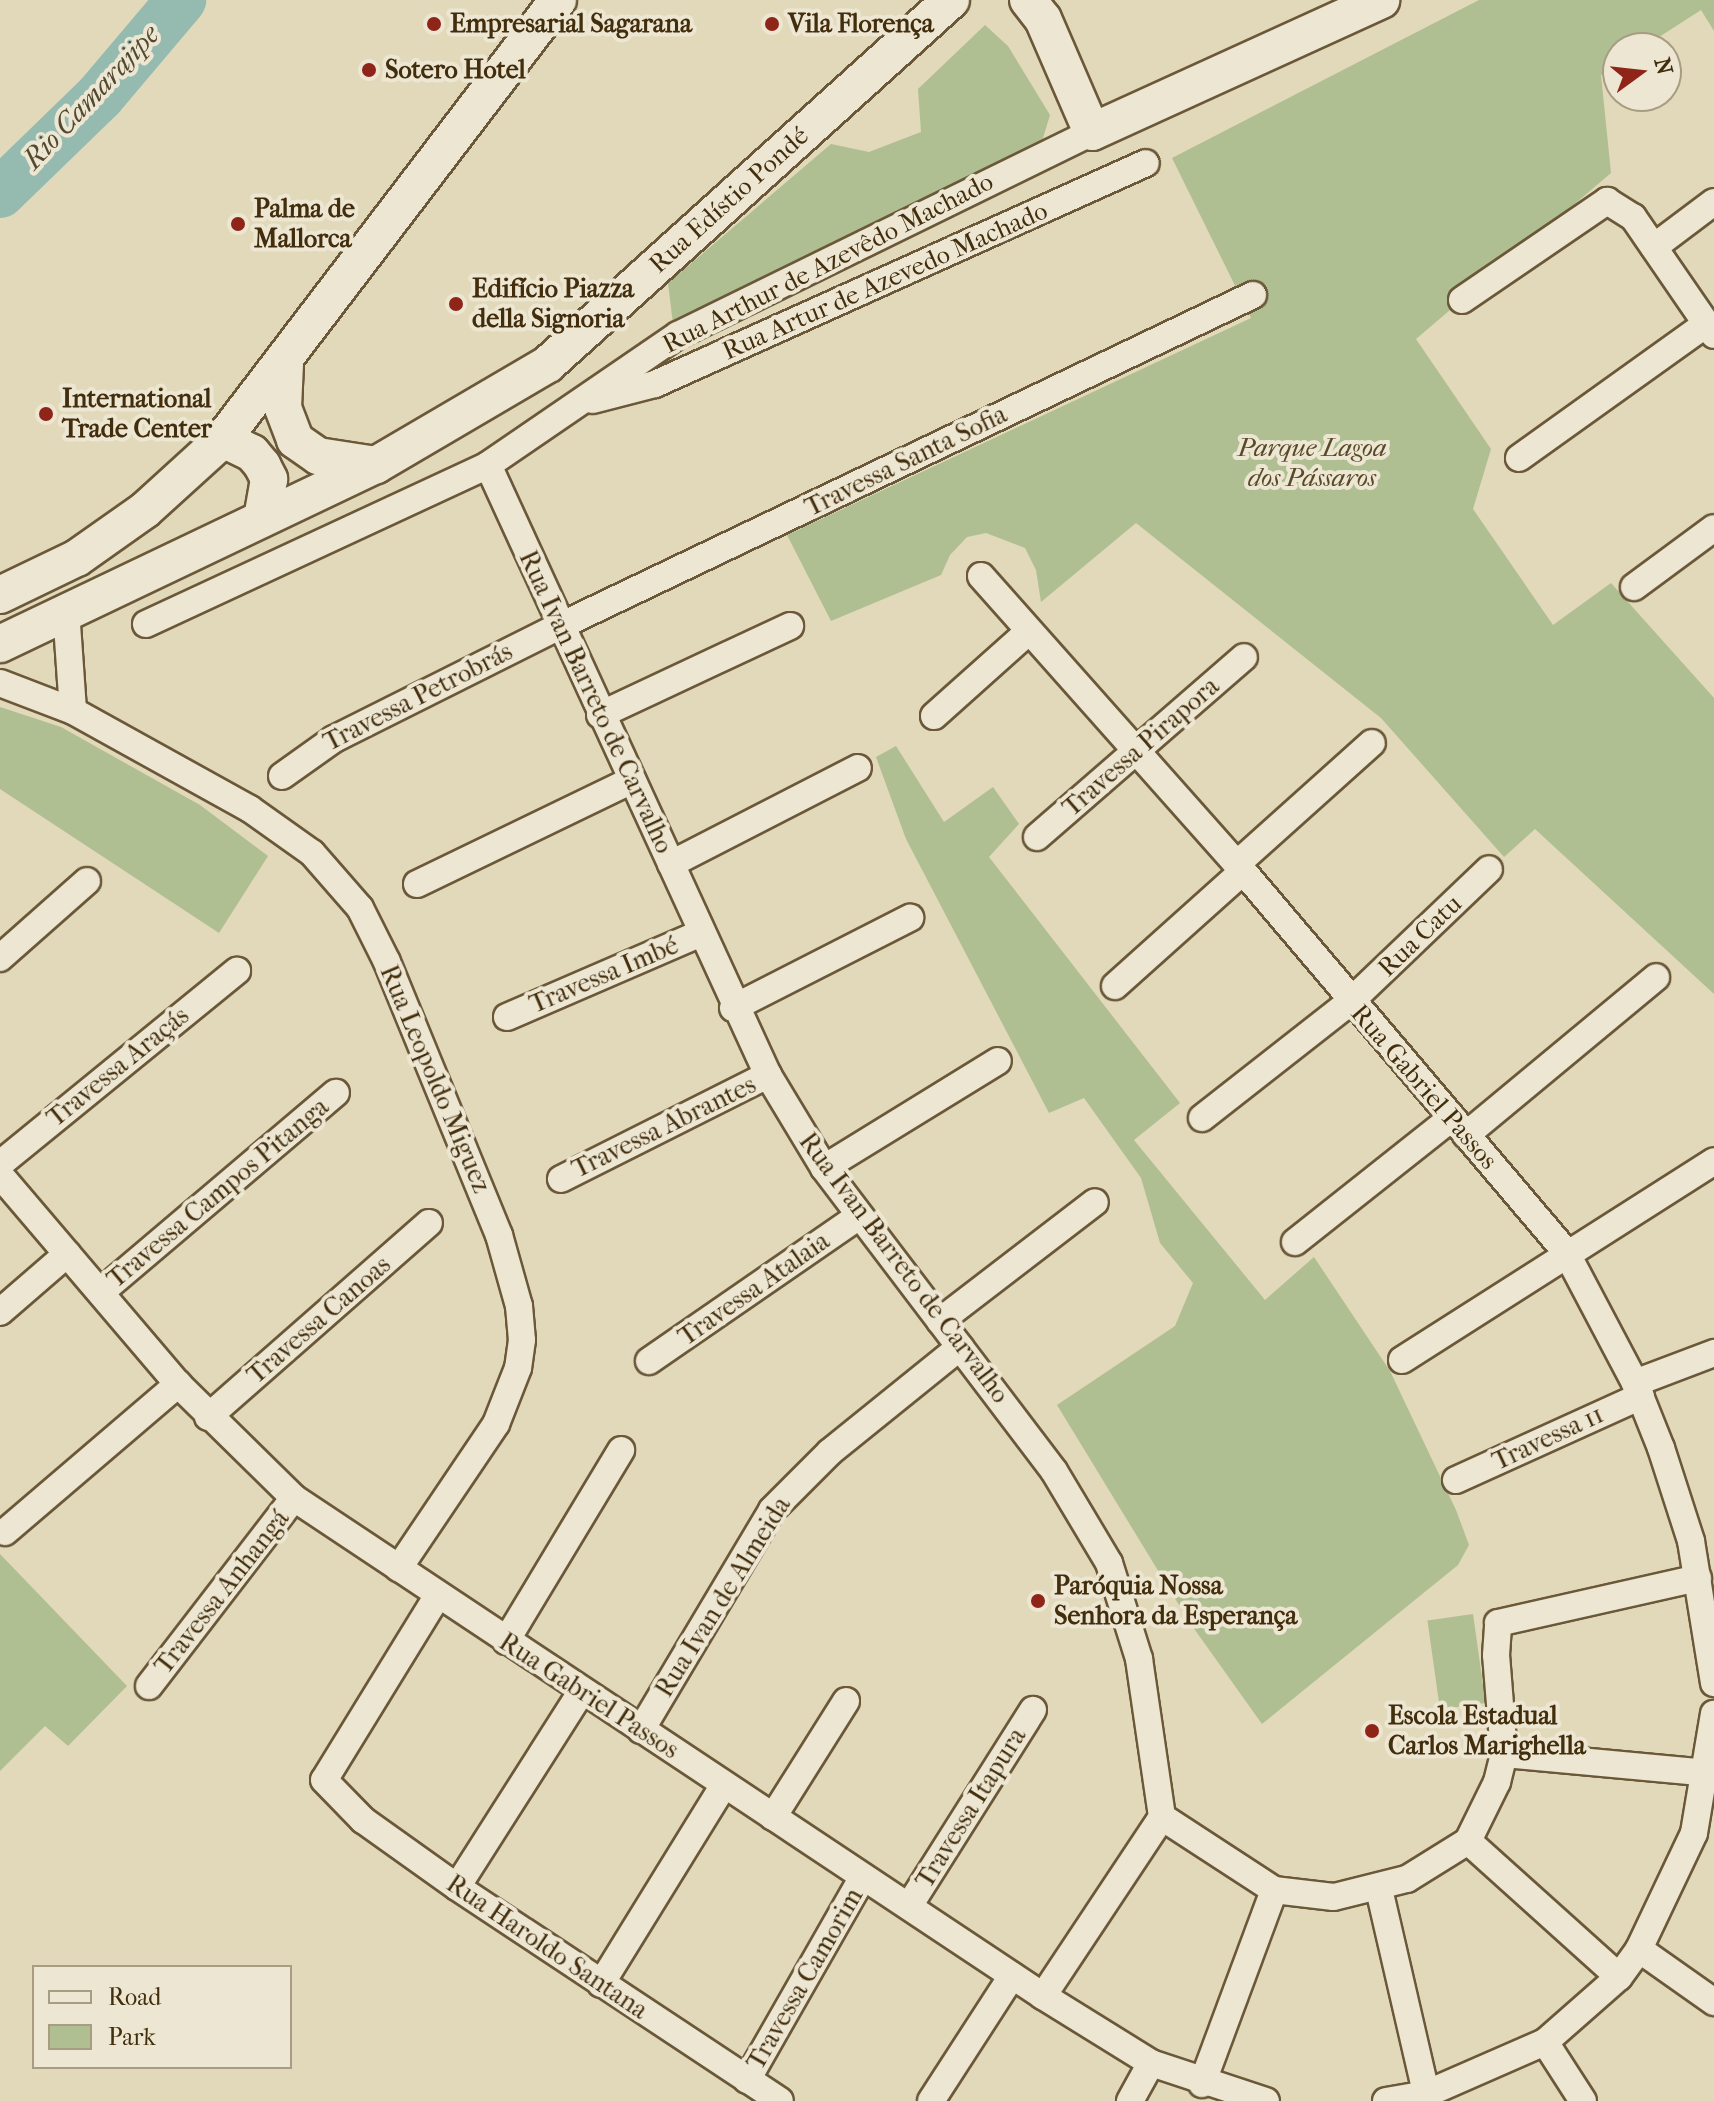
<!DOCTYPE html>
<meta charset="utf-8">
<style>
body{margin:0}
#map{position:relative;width:1714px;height:2101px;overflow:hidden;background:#e2d8ba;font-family:"IM FELL French Canon",serif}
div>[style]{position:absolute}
.green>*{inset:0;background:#afbf92;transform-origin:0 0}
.river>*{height:50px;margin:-25px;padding:0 25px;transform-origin:25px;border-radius:25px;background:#95bab0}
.roads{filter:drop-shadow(2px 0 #6a5838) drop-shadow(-2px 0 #6a5838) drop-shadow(0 2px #6a5838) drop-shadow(0 -2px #6a5838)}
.street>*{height:26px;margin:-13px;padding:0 13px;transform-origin:13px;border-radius:13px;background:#ece6d2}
.secondary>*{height:36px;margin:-18px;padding:0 18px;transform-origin:18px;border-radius:18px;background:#ece6d2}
.dots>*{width:22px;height:22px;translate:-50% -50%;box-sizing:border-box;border:4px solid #ece6d2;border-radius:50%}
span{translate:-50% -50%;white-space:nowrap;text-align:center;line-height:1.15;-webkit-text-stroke:8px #ece6d2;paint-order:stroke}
.poi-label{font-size:26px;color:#422d0d;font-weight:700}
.left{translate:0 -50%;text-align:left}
.street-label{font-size:26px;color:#422d0d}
.park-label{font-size:26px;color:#584a28;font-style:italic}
.water-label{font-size:28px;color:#53492e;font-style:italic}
.legend{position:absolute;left:32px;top:1965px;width:260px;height:104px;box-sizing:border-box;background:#ece6d2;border:2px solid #a89c83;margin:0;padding:10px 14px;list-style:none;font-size:24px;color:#422d0d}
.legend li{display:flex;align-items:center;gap:16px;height:40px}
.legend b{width:40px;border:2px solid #a89c83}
.north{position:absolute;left:1602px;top:32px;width:80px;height:80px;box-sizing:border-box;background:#ece6d2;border:2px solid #a89c83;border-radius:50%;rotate:75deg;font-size:22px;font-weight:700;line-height:32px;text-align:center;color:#422d0d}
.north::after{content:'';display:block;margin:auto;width:28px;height:36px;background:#8f2418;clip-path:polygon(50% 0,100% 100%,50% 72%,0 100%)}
</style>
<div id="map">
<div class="green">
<i style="clip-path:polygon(1479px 0,1714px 0,1714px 31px,1701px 10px,1642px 48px,1618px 48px,1618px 64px,1601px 75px,1611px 173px,1416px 339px,1491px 449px,1473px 509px,1553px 625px,1611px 583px,1714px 698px,1714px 994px,1535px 829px,1504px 857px,1381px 718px,1136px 523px,1041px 602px,1036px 570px,1025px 548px,986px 533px,967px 537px,950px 555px,941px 575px,831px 621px,787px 535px,1251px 318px,1172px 158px)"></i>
<i style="clip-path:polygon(985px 25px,1008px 46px,1050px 115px,1040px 148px,673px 324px,668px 283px,831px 144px,869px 152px,921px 132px,918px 89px)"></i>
<i style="clip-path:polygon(0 707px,61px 727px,200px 805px,268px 856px,219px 933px,0 789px)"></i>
<i style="clip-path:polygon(896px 746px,944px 822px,993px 787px,1019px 824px,989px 857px,1180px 1103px,1134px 1140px,1265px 1300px,1314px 1257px,1390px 1371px,1456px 1510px,1469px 1545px,1458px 1565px,1262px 1724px,1190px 1623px,1057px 1405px,1175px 1326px,1193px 1283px,1160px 1243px,1141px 1178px,1084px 1098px,1049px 1113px,906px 839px,876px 757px)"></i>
<i style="clip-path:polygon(0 1554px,127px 1686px,68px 1746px,45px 1726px,0 1771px)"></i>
<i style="left:1473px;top:1614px;width:90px;height:46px;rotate:82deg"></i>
</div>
<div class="river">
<i style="left:0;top:193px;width:139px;rotate:-44.1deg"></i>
<i style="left:100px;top:96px;width:126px;rotate:-49.8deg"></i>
</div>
<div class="roads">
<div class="street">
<i style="left:1654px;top:247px;width:75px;rotate:-36.9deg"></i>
<i style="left:1462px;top:300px;width:176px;rotate:-34.3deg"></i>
<i style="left:1607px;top:201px;width:31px;rotate:32deg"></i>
<i style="left:1633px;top:217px;width:143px;rotate:55.5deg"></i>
<i style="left:593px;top:400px;width:64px;rotate:-14.5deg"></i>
<i style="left:655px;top:384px;width:538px;rotate:-24.23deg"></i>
<i style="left:1519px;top:458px;width:230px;rotate:-35.6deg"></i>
<i style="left:488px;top:465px;width:671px;rotate:65.34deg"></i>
<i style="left:768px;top:1075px;width:109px;rotate:58.9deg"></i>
<i style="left:824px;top:1168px;width:380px;rotate:52.8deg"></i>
<i style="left:1054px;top:1471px;width:107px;rotate:59.1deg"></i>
<i style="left:1109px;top:1563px;width:101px;rotate:72.6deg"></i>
<i style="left:1139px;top:1659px;width:160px;rotate:81.7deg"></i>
<i style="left:981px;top:576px;width:385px;rotate:48.4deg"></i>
<i style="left:1237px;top:864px;width:509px;rotate:49.7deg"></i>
<i style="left:1566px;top:1252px;width:148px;rotate:62.2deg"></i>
<i style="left:1635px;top:1383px;width:70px;rotate:68.2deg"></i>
<i style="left:1661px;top:1448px;width:98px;rotate:72.1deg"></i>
<i style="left:1691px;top:1541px;width:144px;rotate:80.8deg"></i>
<i style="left:1634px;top:587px;width:99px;rotate:-36.4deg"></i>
<i style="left:66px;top:610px;width:101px;rotate:86deg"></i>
<i style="left:146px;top:624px;width:377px;rotate:-24.9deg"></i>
<i style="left:488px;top:465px;width:230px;rotate:-34.4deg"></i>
<i style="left:678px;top:335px;width:461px;rotate:-26.1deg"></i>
<i style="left:0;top:683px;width:78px;rotate:21deg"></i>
<i style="left:73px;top:711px;width:202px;rotate:29deg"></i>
<i style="left:250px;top:809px;width:76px;rotate:35.4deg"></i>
<i style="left:312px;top:853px;width:73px;rotate:48.9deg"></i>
<i style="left:360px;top:908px;width:60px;rotate:63.4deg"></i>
<i style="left:387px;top:962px;width:295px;rotate:67.7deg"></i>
<i style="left:499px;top:1235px;width:74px;rotate:74.3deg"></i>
<i style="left:519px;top:1306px;width:34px;rotate:85deg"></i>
<i style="left:522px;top:1340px;width:28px;rotate:98deg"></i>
<i style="left:518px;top:1368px;width:60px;rotate:111.4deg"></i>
<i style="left:496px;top:1424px;width:174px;rotate:124deg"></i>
<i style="left:600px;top:715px;width:210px;rotate:-25.1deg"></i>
<i style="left:934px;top:716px;width:127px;rotate:-41.8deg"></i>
<i style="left:282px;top:776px;width:64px;rotate:-35.4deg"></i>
<i style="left:334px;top:739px;width:253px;rotate:-26.6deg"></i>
<i style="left:560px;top:626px;width:768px;rotate:-25.53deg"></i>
<i style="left:1037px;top:837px;width:274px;rotate:-41deg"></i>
<i style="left:671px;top:864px;width:210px;rotate:-27.2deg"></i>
<i style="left:1237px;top:864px;width:181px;rotate:-41.9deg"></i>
<i style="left:417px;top:884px;width:239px;rotate:-25.8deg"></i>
<i style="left:0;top:958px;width:116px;rotate:-41.5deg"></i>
<i style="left:1115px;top:986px;width:172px;rotate:-41.9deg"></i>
<i style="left:733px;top:1008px;width:199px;rotate:-27deg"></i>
<i style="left:507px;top:1017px;width:211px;rotate:-23.4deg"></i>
<i style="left:1202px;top:1118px;width:188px;rotate:-38.1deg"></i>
<i style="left:1350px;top:1002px;width:192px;rotate:-43.7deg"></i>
<i style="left:1466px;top:1135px;width:247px;rotate:-39.7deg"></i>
<i style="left:0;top:1164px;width:306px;rotate:-39.2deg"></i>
<i style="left:824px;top:1168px;width:204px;rotate:-31.6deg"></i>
<i style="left:0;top:1175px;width:275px;rotate:49.6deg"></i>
<i style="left:178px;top:1384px;width:163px;rotate:44.5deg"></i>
<i style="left:294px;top:1498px;width:899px;rotate:33.62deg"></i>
<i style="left:1043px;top:1996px;width:127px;rotate:31.8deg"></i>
<i style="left:1151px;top:2063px;width:121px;rotate:18.3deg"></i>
<i style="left:561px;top:1179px;width:232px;rotate:-26.7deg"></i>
<i style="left:1295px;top:1242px;width:198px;rotate:-38.4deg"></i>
<i style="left:101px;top:1292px;width:308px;rotate:-40.3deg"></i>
<i style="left:0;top:1312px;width:89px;rotate:-40.9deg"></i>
<i style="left:940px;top:1321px;width:195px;rotate:-37.5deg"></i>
<i style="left:1402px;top:1360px;width:370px;rotate:-32.5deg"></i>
<i style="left:649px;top:1361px;width:255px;rotate:-34.6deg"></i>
<i style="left:1635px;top:1383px;width:85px;rotate:-20.8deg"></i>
<i style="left:208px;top:1417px;width:294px;rotate:-41.3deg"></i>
<i style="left:1456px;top:1480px;width:203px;rotate:-24.4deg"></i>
<i style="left:5px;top:1532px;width:228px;rotate:-40.5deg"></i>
<i style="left:438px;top:1595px;width:217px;rotate:121.6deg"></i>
<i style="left:324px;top:1780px;width:56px;rotate:45.7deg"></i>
<i style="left:363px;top:1820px;width:115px;rotate:35.5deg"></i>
<i style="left:457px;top:1887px;width:387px;rotate:33.5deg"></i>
<i style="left:506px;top:1641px;width:223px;rotate:-58.9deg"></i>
<i style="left:149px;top:1686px;width:237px;rotate:-52.4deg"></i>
<i style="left:641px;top:1730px;width:256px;rotate:-59.2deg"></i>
<i style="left:772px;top:1510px;width:82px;rotate:-45deg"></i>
<i style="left:830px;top:1452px;width:167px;rotate:-38.9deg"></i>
<i style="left:1504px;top:1754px;width:205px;rotate:5.3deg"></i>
<i style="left:773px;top:1817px;width:137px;rotate:-57.8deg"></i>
<i style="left:1162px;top:1817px;width:134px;rotate:33.1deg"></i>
<i style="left:1274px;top:1890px;width:60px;rotate:6.7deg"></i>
<i style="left:1334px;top:1897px;width:75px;rotate:-13.9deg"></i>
<i style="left:1407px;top:1879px;width:72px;rotate:-31.9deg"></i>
<i style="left:1468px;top:1841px;width:66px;rotate:-63.8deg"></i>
<i style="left:1497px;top:1782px;width:29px;rotate:-76deg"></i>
<i style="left:1504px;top:1754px;width:99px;rotate:-94.6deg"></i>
<i style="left:1496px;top:1655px;width:32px;rotate:-86deg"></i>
<i style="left:1498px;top:1623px;width:205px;rotate:-12.7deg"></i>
<i style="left:1468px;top:1841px;width:203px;rotate:42deg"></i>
<i style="left:457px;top:1887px;width:232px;rotate:-57.5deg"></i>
<i style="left:1379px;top:1889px;width:218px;rotate:77deg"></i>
<i style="left:909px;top:1906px;width:232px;rotate:-57.7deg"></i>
<i style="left:1639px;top:1949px;width:92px;rotate:35.2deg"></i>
<i style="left:601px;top:1984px;width:234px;rotate:-58.3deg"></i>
<i style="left:1043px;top:1996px;width:215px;rotate:-56.4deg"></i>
<i style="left:1545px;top:2042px;width:70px;rotate:57.2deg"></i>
<i style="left:747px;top:2080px;width:234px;rotate:-60.3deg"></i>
<i style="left:1202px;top:2084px;width:207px;rotate:-69.6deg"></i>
<i style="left:931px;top:2101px;width:149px;rotate:-57.1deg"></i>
<i style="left:1130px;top:2101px;width:43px;rotate:-61.1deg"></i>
<i style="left:1386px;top:2101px;width:41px;rotate:-9.9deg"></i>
<i style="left:1426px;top:2094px;width:130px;rotate:-23.6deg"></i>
<i style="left:1545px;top:2042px;width:98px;rotate:-41.3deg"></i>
<i style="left:1619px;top:1977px;width:34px;rotate:-54deg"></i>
<i style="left:1639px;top:1949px;width:128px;rotate:-64.6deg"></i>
<i style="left:1694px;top:1833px;width:121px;rotate:-80.5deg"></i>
</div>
<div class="secondary">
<i style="left:1028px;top:0;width:24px;rotate:52deg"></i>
<i style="left:1043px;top:19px;width:123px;rotate:66.6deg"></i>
<i style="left:1092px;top:132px;width:318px;rotate:-24.5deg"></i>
<i style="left:285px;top:364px;width:44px;rotate:92.6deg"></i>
<i style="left:283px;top:408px;width:34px;rotate:69deg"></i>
<i style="left:295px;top:440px;width:28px;rotate:35deg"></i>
<i style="left:318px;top:456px;width:59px;rotate:8.8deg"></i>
<i style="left:223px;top:439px;width:32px;rotate:26deg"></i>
<i style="left:252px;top:453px;width:16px;rotate:50deg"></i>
<i style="left:262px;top:465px;width:16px;rotate:63deg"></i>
<i style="left:269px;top:479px;width:40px;rotate:100deg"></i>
<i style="left:0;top:595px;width:85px;rotate:-25.7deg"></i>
<i style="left:77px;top:558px;width:83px;rotate:-35.2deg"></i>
<i style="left:145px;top:510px;width:105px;rotate:-42.3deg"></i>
<i style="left:223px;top:439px;width:552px;rotate:-52.65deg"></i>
<i style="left:0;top:644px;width:416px;rotate:-25.5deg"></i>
<i style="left:376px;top:465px;width:199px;rotate:-30.4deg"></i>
<i style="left:548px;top:364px;width:543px;rotate:-42.09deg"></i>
</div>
</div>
<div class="dots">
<i style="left:434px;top:24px;background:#8f2418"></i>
<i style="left:772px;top:24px;background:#8f2418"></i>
<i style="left:369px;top:70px;background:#8f2418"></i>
<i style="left:238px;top:224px;background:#8f2418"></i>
<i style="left:456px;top:304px;background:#8f2418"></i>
<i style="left:46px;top:414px;background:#8f2418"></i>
<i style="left:1038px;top:1601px;background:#8f2418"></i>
<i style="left:1372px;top:1731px;background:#8f2418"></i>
</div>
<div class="poi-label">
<span class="left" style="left:450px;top:24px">Empresarial Sagarana</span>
<span class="left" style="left:788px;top:24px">Vila Florença</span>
<span class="left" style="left:385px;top:70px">Sotero Hotel</span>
<span class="left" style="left:254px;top:224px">Palma de<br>Mallorca</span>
<span class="left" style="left:472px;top:304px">Edifício Piazza<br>della Signoria</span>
<span class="left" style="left:62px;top:414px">International<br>Trade Center</span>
<span class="left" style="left:1054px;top:1601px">Paróquia Nossa<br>Senhora da Esperança</span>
<span class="left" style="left:1388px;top:1731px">Escola Estadual<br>Carlos Marighella</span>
</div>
<div class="street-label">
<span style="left:729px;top:200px;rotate:-42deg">Rua Edístio Pondé</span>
<span style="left:828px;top:263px;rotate:-27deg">Rua Arthur de Azevêdo Machado</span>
<span style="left:885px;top:281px;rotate:-24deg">Rua Artur de Azevedo Machado</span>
<span style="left:906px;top:461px;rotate:-26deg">Travessa Santa Sofia</span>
<span style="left:418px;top:697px;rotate:-27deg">Travessa Petrobrás</span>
<span style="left:596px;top:702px;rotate:65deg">Rua Ivan Barreto de Carvalho</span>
<span style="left:1141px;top:747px;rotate:-41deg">Travessa Pirapora</span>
<span style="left:1420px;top:936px;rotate:-44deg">Rua Catu</span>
<span style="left:604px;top:975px;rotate:-23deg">Travessa Imbé</span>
<span style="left:118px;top:1067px;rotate:-39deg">Travessa Araçás</span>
<span style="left:435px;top:1079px;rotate:67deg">Rua Leopoldo Miguez</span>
<span style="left:1424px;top:1087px;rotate:49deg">Rua Gabriel Passos</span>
<span style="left:664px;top:1127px;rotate:-26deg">Travessa Abrantes</span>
<span style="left:218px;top:1193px;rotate:-40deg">Travessa Campos Pitanga</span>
<span style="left:904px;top:1268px;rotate:53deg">Rua Ivan Barreto de Carvalho</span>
<span style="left:754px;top:1289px;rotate:-35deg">Travessa Atalaia</span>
<span style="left:319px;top:1320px;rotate:-41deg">Travessa Canoas</span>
<span style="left:1548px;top:1438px;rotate:-25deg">Travessa 11</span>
<span style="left:222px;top:1592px;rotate:-52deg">Travessa Anhangá</span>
<span style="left:723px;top:1597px;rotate:-58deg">Rua Ivan de Almeida</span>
<span style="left:589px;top:1696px;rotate:33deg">Rua Gabriel Passos</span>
<span style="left:971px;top:1808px;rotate:-58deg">Travessa Itapura</span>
<span style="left:547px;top:1947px;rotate:34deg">Rua Haroldo Santana</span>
<span style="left:805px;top:1979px;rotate:-60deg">Travessa Camorim</span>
</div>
<div class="park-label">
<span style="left:1312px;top:463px">Parque Lagoa<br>dos Pássaros</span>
</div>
<div class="water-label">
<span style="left:91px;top:97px;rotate:-47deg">Rio Camarajipe</span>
</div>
<ul class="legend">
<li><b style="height:10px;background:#ece6d2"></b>Road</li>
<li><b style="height:22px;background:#afbf92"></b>Park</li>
</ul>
<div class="north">N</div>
</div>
